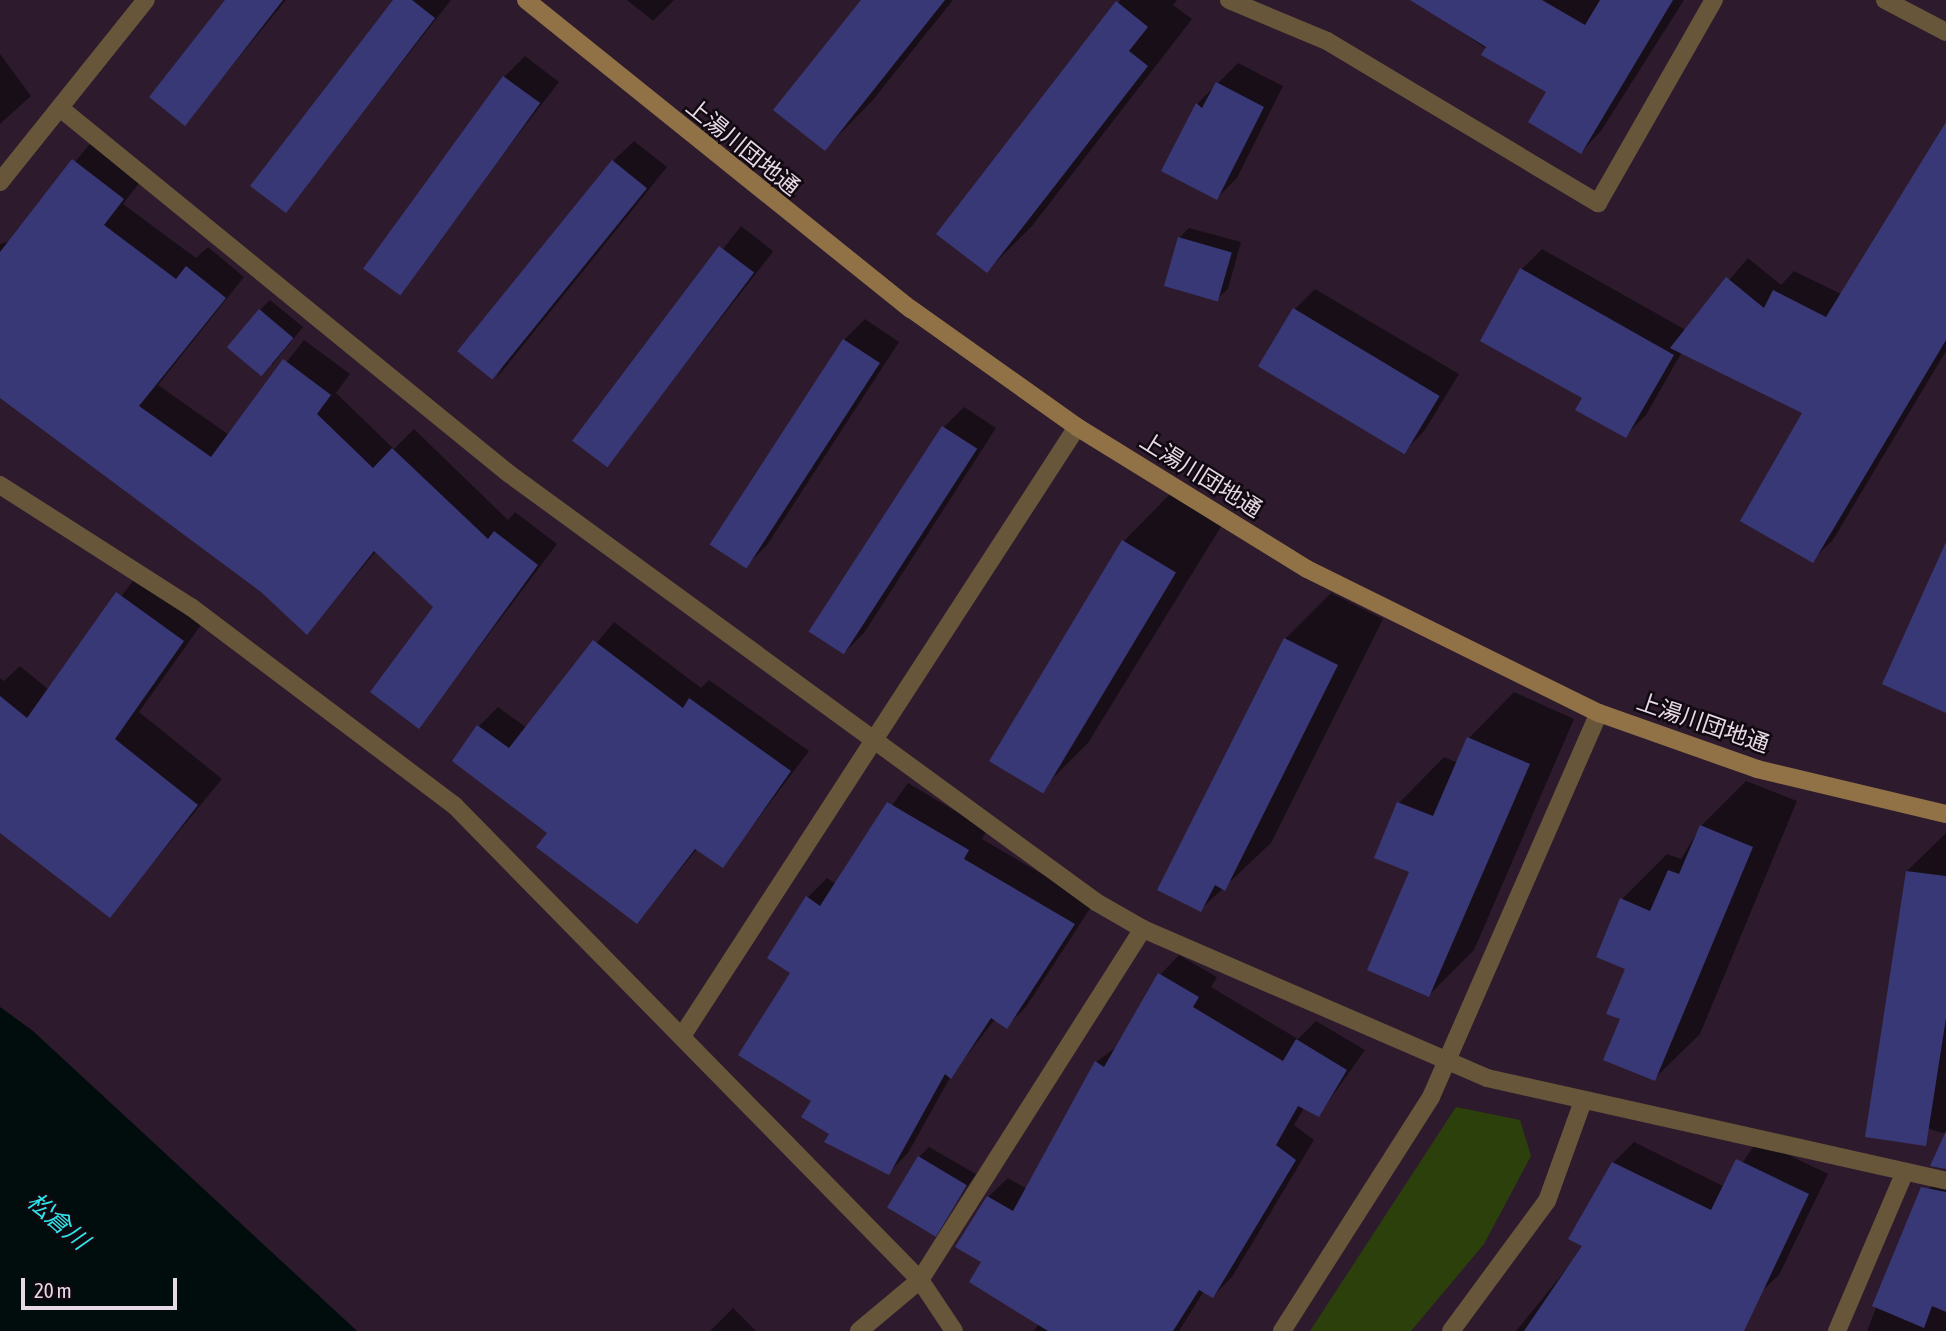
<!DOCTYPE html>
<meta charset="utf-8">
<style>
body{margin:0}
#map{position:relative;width:1946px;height:1331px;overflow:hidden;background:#2d1b2d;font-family:"Asap Condensed","Noto Sans JP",sans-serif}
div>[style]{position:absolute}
.green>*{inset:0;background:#2c400b}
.water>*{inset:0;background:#010c0d}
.shadow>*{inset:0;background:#0007;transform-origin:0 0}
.building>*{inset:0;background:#393877;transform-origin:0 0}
.street>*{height:18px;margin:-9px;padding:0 9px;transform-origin:9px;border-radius:9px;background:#68563b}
.secondary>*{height:18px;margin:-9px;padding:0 9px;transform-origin:9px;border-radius:9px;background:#907246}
span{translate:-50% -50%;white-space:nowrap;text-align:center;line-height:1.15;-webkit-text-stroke:5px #110911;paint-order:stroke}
.street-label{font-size:23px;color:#e7dae6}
.water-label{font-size:24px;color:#2fe4e9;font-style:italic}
.scale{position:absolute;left:21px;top:1278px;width:156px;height:32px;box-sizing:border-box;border:4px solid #e7dae6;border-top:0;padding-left:9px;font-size:21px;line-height:24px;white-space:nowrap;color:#e7dae6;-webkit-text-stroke:5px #110911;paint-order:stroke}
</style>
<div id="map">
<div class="green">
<i style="clip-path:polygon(1456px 1107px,1520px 1120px,1531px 1156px,1484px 1244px,1411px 1331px,1310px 1331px)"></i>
</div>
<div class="water">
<i style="clip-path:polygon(0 1007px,33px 1031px,357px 1331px,0 1331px)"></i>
</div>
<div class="shadow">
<i style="clip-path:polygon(227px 0,286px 0,185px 123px)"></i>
<i style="clip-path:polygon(395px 0,451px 0,286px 210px)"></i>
<i style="clip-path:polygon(627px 0,674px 0,653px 21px)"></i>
<i style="clip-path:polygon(863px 0,953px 0,872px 101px,825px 149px)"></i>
<i style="clip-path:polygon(1120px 0,1177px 0,1173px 5px,1192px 19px,1032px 226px,987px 271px)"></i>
<i style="clip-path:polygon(1414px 0,1684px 0,1601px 131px,1581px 152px,1549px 91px)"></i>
<i style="clip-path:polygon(0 54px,31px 96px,0 124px)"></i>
<i style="clip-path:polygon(525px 56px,559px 82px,397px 291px,504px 77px)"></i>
<i style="clip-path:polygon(1238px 63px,1283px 86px,1237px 178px,1217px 198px,1197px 104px)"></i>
<i style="clip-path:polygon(1946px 125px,1946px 351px,1833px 540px,1812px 560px,1804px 413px,1682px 352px,1646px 415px,1625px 436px,1584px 398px,1522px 269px,1542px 249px,1686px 330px,1748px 258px,1781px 285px,1794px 271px,1843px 295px)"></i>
<i style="clip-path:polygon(93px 140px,143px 178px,123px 204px,196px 258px,208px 247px,244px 277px,158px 385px,229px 435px,304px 340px,350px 374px,336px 393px,394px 449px,414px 429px,508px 520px,515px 512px,557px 544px,419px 727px,436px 607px,377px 550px,307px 633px,262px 590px,0 396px,0 244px,10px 241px)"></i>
<i style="clip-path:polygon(634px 141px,667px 167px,496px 379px,613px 161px)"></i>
<i style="left:741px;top:226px;width:41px;height:272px;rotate:38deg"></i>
<i style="clip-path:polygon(1189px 228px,1241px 242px,1228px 289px,1217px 299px,1179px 238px)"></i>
<i style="clip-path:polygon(1315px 289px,1459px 374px,1425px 430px,1405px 451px,1295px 309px)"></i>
<i style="clip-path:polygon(270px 300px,303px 327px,272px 365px,260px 310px)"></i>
<i style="clip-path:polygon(865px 319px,899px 342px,767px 545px,746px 566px,712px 543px,844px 340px)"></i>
<i style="clip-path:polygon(964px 407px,996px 428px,864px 633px,844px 653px,944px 427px)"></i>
<i style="clip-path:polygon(1171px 493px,1222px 525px,1088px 743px,1041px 790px,1124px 541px)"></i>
<i style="clip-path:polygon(143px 568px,208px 615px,139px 712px,222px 779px,110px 915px,0 829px,0 678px,4px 681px,20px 666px,49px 690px)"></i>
<i style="clip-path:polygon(1331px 593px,1383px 619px,1271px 843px,1201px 909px,1285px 639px)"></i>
<i style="clip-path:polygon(614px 622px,701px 688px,709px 680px,809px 751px,723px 865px,697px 849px,637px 922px,549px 833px,478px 727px,498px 707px,527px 728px)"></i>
<i style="clip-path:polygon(1514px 692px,1574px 719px,1474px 950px,1429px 995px,1399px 803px,1444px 757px,1458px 763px,1469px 738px)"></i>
<i style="clip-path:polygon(1746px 781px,1797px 801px,1700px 1034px,1654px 1079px,1622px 1018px,1628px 968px,1622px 899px,1667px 854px,1681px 859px,1701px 826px)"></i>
<i style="clip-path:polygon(908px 783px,987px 830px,982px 839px,1093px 904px,1026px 1007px,1006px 1027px,995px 1019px,951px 1076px,908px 1153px,888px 1173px,831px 1134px,813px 1101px,793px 972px,807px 898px,827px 878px,836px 884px)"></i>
<i style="clip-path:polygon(1946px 833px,1946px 1134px,1871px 1111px,1907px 871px)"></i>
<i style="clip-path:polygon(1179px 955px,1217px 977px,1211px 987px,1298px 1039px,1316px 1021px,1365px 1050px,1319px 1115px,1304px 1108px,1294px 1125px,1314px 1140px,1232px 1277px,1213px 1296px,1204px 1291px,1179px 1331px,1034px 1331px,1039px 1323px,984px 1261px,988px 1197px,1008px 1178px,1027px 1189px,1096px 1062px,1119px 1045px,1160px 975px)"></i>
<i style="clip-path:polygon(1758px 1140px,1828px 1174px,1779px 1275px,1720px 1331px,1516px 1331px,1585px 1246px,1571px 1239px,1613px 1163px,1634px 1142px,1725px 1187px)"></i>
<i style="clip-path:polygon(929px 1147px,976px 1174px,935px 1233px,919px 1157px)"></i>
<i style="clip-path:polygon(1938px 1180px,1946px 1183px,1946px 1331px,1867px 1331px,1918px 1200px)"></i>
<i style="clip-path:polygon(733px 1308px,756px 1331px,710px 1331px)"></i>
</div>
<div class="building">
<i style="clip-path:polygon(225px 0,283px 0,185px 126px,149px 97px)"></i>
<i style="clip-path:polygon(393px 0,412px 0,435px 18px,286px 213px,250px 186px)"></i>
<i style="clip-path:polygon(861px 0,945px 0,825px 151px,773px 110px)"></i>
<i style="clip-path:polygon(1410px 0,1542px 0,1585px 25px,1600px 0,1673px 0,1581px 154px,1528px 122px,1546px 92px,1481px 55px,1486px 47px)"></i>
<i style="clip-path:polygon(1116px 1px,1148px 27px,1129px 51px,1148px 66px,987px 273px,936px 234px)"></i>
<i style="left:503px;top:76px;width:46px;height:238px;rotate:36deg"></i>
<i style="clip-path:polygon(1216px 82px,1264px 107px,1217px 200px,1161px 171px,1196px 103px,1202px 108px)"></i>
<i style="clip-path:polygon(1946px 122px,1946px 340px,1813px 563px,1740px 521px,1802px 413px,1670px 348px,1726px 277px,1764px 308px,1773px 290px,1826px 317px)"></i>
<i style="clip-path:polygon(72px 159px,124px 199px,104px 225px,176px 279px,186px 266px,226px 298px,139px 406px,211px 457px,283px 359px,331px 395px,317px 414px,373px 468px,392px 448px,488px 539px,494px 531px,538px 565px,419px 729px,370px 692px,433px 607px,374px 551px,307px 635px,261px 592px,0 398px,0 252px)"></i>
<i style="left:612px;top:160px;width:45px;height:246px;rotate:39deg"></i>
<i style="left:1178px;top:237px;width:56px;height:51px;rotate:16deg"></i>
<i style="left:719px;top:246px;width:44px;height:244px;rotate:37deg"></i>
<i style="clip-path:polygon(1520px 268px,1674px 355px,1626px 438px,1575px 410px,1582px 398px,1480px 341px)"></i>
<i style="left:1293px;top:308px;width:171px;height:68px;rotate:31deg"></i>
<i style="left:259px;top:309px;width:45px;height:50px;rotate:40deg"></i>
<i style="left:843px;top:339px;width:44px;height:245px;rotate:33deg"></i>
<i style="left:942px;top:426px;width:42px;height:245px;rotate:33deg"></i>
<i style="left:1122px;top:540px;width:63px;height:258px;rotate:31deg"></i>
<i style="clip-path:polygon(1946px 542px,1946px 713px,1882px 684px)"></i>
<i style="clip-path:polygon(116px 592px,184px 641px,115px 739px,198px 805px,110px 918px,0 833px,0 696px,27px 718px)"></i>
<i style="clip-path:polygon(1284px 638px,1338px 665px,1225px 891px,1215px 885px,1201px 912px,1157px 890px)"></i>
<i style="clip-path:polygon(593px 640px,683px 708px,689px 698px,791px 771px,723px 868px,695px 849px,637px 924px,536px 847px,547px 833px,452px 761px,477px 725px,509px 748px)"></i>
<i style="clip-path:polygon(1467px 737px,1530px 764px,1429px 997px,1367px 970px,1409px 872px,1374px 858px,1397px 802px,1433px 816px)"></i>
<i style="clip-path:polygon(887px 802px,969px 850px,964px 859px,1075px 924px,1007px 1029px,991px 1018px,951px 1079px,945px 1074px,889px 1175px,824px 1142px,829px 1134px,801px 1117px,811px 1101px,738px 1055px,790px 973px,767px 958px,806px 896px,820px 906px)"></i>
<i style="clip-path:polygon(1700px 825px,1753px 847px,1655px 1081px,1603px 1060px,1620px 1019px,1606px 1014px,1625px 969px,1596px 957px,1620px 898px,1650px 911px,1668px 870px,1679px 874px)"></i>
<i style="clip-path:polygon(1906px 871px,1946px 876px,1946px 1018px,1926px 1146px,1865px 1137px)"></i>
<i style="clip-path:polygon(1158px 973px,1199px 997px,1193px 1007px,1283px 1061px,1296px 1039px,1347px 1070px,1319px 1117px,1298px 1106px,1276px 1145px,1296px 1160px,1213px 1298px,1199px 1290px,1173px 1331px,1048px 1331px,969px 1282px,981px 1262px,955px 1247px,987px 1196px,1013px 1211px,1095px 1061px,1104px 1067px)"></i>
<i style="clip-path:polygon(1946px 1131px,1946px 1169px,1930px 1166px)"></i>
<i style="left:918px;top:1156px;width:57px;height:60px;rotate:31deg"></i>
<i style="clip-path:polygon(1736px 1159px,1809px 1194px,1744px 1331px,1524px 1331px,1582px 1246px,1568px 1239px,1612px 1162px,1711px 1210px)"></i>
<i style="clip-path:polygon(1921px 1187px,1946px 1192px,1946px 1312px,1932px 1306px,1924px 1328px,1872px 1306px)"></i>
</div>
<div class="street">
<i style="left:1229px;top:0;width:106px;rotate:22.7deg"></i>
<i style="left:1327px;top:41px;width:316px;rotate:30.9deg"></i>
<i style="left:1598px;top:203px;width:234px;rotate:-60.3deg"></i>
<i style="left:1885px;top:0;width:69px;rotate:27.7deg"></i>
<i style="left:60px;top:108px;width:578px;rotate:39.17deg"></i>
<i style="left:508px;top:473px;width:728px;rotate:36.11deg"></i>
<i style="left:1096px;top:902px;width:54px;rotate:29.9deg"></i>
<i style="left:1143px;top:929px;width:375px;rotate:23.4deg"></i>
<i style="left:1487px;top:1078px;width:470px;rotate:12.6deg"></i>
<i style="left:0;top:182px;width:233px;rotate:-51.3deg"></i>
<i style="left:0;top:485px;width:227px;rotate:32.6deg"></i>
<i style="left:191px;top:607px;width:329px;rotate:37deg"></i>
<i style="left:454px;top:805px;width:665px;rotate:45.55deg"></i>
<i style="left:920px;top:1280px;width:61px;rotate:56.3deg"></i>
<i style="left:684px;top:1033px;width:722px;rotate:-57.04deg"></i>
<i style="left:859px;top:1331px;width:80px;rotate:-39.9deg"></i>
<i style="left:920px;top:1280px;width:416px;rotate:-57.6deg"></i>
<i style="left:1282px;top:1331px;width:277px;rotate:-57.5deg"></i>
<i style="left:1431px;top:1097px;width:419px;rotate:-66.4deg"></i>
<i style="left:1451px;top:1331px;width:162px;rotate:-53.6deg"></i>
<i style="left:1547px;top:1201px;width:106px;rotate:-70.2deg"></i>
<i style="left:1837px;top:1331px;width:168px;rotate:-66.9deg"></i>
</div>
<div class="secondary">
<i style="left:526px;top:0;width:494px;rotate:38.8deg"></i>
<i style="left:911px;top:309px;width:204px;rotate:35.4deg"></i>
<i style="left:1077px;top:427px;width:270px;rotate:31.7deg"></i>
<i style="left:1307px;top:569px;width:326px;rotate:26.3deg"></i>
<i style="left:1599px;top:713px;width:168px;rotate:19.5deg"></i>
<i style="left:1757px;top:769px;width:194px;rotate:13.4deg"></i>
</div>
<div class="street-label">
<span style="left:743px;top:147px;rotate:39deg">上湯川団地通</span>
<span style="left:1201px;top:475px;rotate:32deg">上湯川団地通</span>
<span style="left:1703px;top:723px;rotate:19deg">上湯川団地通</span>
</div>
<div class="water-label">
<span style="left:58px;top:1221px;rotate:41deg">松倉川</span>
</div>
<div class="scale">20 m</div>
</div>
